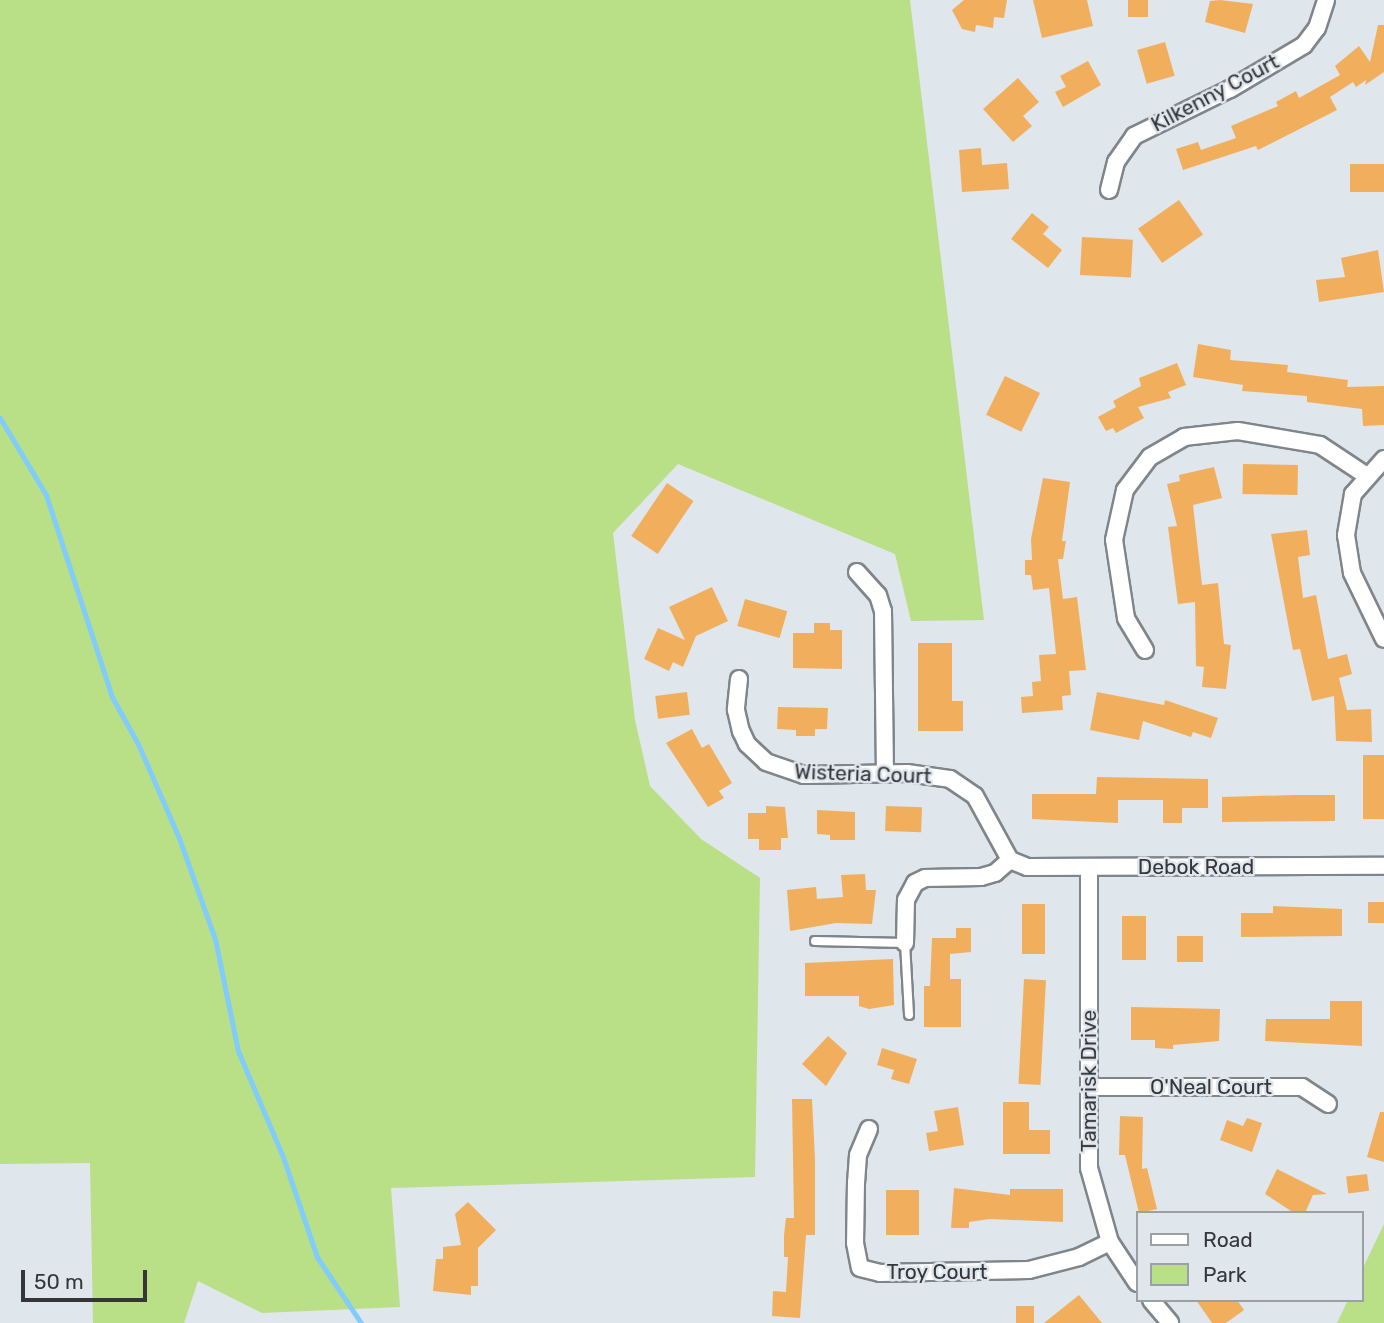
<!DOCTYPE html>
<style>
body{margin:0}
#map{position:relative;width:1384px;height:1323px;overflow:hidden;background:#dfe6ec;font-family:Rubik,sans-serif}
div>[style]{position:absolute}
.green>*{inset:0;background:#b9df87}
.stream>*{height:5px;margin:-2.5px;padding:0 2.5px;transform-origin:2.5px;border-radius:2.5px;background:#81ccfa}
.building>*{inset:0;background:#f1af5e;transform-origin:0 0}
.roads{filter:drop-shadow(2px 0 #7f868b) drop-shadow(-2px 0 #7f868b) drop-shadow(0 2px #7f868b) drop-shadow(0 -2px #7f868b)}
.service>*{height:8px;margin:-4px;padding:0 4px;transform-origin:4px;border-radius:4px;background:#fff}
.minor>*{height:16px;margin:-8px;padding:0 8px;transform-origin:8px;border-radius:8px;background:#fff}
span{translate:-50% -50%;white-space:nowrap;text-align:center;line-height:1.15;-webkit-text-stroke:5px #dfe6ec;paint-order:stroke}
.street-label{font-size:21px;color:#343639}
.legend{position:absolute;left:1136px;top:1211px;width:228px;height:91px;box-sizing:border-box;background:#dfe6ec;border:2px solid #9ba0a4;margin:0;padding:9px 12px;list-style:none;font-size:21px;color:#343639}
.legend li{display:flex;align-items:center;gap:14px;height:35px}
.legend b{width:35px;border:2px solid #9ba0a4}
.scale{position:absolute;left:21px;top:1270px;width:126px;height:32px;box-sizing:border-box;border:4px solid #343639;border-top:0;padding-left:9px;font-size:21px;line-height:24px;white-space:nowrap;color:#343639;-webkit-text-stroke:5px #dfe6ec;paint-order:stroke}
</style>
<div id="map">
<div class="green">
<i style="clip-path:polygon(0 0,910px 0,984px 620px,911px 621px,895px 554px,678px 464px,613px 533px,635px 720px,650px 786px,701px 839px,760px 878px,755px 1177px,391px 1188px,400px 1307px,262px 1313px,198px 1281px,184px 1323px,93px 1323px,90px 1163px,0 1164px)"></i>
<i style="clip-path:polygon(1384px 1224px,1384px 1323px,1337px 1323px,1348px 1300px,1361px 1300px,1361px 1272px)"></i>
</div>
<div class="stream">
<i style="left:0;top:418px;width:90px;rotate:59.1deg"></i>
<i style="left:46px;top:495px;width:213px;rotate:71.9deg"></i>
<i style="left:112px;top:697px;width:54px;rotate:61deg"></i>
<i style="left:138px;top:744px;width:103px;rotate:66.4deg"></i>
<i style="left:179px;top:838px;width:107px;rotate:70.4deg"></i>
<i style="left:215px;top:939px;width:114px;rotate:78.4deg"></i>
<i style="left:238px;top:1051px;width:115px;rotate:67deg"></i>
<i style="left:283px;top:1157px;width:106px;rotate:71.2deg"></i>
<i style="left:317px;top:1257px;width:79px;rotate:56.3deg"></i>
</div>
<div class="building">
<i style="clip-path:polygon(964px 0,1007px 0,1004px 18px,994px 17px,993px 28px,976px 25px,975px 32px,962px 29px,952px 10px)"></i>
<i style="clip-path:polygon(1033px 0,1087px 0,1093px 26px,1042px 38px)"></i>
<i style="left:1128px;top:0;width:20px;height:17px"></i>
<i style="clip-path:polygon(1220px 0,1253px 4px,1245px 33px,1205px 22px,1210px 1px)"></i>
<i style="clip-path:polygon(1378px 25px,1384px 25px,1384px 72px,1365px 85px,1366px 80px,1356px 87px,1353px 82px,1330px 97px,1337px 110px,1258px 150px,1256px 146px,1183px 170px,1176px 149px,1198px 142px,1201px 150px,1236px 138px,1231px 126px,1278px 106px,1276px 102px,1296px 91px,1299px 98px,1340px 75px,1335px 66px,1359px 46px,1370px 62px)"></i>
<i style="left:1165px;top:42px;width:35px;height:29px;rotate:74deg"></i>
<i style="clip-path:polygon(1088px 61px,1101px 85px,1063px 107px,1055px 92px,1066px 87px,1060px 76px)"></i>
<i style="clip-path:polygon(1018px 78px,1039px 102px,1023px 116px,1032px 126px,1013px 142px,983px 109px)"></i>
<i style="clip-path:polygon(981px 148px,982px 165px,1007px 163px,1009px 189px,962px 192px,959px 150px)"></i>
<i style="left:1384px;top:164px;width:28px;height:34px;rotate:90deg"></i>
<i style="left:1179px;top:200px;width:42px;height:50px;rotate:55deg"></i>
<i style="clip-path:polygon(1032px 213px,1049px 227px,1043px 234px,1062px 250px,1048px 268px,1011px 239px)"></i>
<i style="left:1082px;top:237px;width:51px;height:38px;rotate:3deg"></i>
<i style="clip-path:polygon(1378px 250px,1384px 292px,1319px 302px,1316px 280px,1345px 277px,1341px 258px)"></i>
<i style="clip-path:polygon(1198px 344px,1231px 350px,1230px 360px,1288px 365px,1287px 372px,1348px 380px,1347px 387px,1384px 386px,1384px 425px,1363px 426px,1362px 409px,1307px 402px,1307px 396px,1242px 391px,1243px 385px,1193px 377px)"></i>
<i style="clip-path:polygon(1177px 363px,1186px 385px,1168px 392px,1171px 398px,1138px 407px,1144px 418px,1116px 433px,1113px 428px,1106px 431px,1098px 417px,1116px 407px,1113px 401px,1141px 386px,1139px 378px)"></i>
<i style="left:1005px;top:376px;width:39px;height:43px;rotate:26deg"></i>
<i style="left:1243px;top:464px;width:55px;height:30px;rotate:1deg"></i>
<i style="clip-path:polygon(1214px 467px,1222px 498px,1193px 505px,1202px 585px,1218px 583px,1224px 644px,1231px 645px,1226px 689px,1202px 687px,1204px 667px,1196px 666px,1195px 602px,1178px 604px,1168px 527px,1177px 526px,1167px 484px,1180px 481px,1179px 475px)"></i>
<i style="clip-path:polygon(1043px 478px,1070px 482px,1062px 541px,1066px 541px,1063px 559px,1058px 559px,1063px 599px,1077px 597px,1086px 670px,1069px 671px,1071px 695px,1062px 696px,1063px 710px,1022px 713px,1021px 697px,1033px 696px,1032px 682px,1041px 681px,1039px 655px,1056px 654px,1049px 588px,1033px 590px,1031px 575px,1025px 575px,1025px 560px,1032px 560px,1031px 539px)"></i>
<i style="left:667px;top:483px;width:32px;height:64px;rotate:34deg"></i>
<i style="clip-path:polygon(1307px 530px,1310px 555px,1298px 557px,1303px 598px,1316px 595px,1328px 659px,1347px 654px,1352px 674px,1339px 678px,1347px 710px,1371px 709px,1372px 742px,1336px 741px,1334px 696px,1312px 701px,1300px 649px,1293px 650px,1271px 534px)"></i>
<i style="clip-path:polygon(712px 587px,728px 621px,696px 636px,683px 667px,673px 662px,669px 671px,644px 659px,658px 628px,685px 640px,669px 607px)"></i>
<i style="left:745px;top:599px;width:44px;height:28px;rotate:16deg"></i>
<i style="clip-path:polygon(814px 623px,830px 623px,830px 630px,842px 630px,842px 669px,793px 668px,793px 633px,814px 633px)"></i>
<i style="clip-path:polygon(918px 643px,952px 643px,952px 701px,963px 701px,963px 731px,918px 731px)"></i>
<i style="left:687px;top:692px;width:23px;height:32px;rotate:83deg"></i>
<i style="clip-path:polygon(1097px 692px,1164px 705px,1165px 700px,1218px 718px,1211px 738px,1193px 732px,1191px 737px,1143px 721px,1139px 740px,1090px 730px)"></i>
<i style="clip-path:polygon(778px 707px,828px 708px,827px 729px,815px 729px,815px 736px,796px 736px,796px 730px,777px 729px)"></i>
<i style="clip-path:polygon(692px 729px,702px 748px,709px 744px,732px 783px,719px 791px,724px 798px,708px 807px,666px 743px)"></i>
<i style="left:1384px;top:755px;width:64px;height:21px;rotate:90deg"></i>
<i style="clip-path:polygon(1097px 777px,1208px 779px,1208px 808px,1182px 808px,1182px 823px,1163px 823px,1163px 800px,1118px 800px,1118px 823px,1032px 819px,1032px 794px,1096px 794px)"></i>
<i style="clip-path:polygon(1294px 795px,1335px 795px,1335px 821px,1222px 822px,1222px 797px)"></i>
<i style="clip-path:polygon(766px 806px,785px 807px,788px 838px,781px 838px,781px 850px,759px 850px,759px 839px,748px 839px,748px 813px,766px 813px)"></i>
<i style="left:886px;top:806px;width:36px;height:25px;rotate:2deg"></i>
<i style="clip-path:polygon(817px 810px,855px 812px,855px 840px,830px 840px,830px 835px,817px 834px)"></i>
<i style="clip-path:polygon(865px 874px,866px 890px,876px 890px,872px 924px,836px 923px,790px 931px,787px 890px,816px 887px,817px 899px,843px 897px,841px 875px)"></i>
<i style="left:1368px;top:902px;width:16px;height:21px"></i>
<i style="left:1022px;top:904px;width:23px;height:50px"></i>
<i style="clip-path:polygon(1273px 906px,1342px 909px,1342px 936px,1241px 937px,1241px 913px,1273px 913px)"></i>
<i style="left:1122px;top:916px;width:24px;height:44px"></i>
<i style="clip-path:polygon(956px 928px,971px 928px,971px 952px,950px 954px,950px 979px,961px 979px,961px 1027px,924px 1027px,924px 986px,930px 986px,932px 938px,956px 938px)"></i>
<i style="left:1177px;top:936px;width:26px;height:26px"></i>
<i style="clip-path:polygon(893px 959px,894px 1005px,869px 1009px,859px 1006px,859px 996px,805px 996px,805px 963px)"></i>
<i style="left:1024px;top:979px;width:22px;height:105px;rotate:3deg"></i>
<i style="clip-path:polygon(1330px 1001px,1362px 1001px,1362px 1046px,1265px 1041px,1266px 1019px,1330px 1019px)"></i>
<i style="clip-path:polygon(1131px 1007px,1220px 1009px,1219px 1041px,1173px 1045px,1173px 1049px,1155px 1048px,1155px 1040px,1131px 1040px)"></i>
<i style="clip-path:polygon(828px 1036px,847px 1053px,826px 1086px,802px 1064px)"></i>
<i style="clip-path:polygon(882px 1048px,917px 1059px,909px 1084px,891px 1079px,894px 1070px,877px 1065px)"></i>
<i style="clip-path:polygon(792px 1099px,812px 1099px,815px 1159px,815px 1235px,806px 1235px,800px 1318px,772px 1316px,773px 1291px,786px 1292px,788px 1257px,784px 1257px,784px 1235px,786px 1218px,794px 1218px)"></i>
<i style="clip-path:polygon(1003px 1102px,1029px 1102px,1029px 1130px,1050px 1130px,1050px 1154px,1003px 1154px)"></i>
<i style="clip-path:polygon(958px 1107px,964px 1145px,929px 1151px,926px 1133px,938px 1131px,934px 1111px)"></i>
<i style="clip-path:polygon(1380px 1112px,1384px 1112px,1384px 1162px,1367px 1157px)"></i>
<i style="clip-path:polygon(1120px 1116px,1143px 1117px,1142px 1169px,1147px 1168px,1157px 1209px,1139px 1213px,1125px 1155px,1119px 1155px)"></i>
<i style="clip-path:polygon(1247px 1118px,1262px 1123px,1252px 1152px,1220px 1140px,1227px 1120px,1243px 1126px)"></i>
<i style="clip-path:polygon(1277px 1169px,1327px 1194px,1313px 1195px,1305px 1213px,1294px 1213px,1265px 1194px)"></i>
<i style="left:1367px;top:1174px;width:17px;height:21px;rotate:83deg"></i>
<i style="clip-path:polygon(954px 1188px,1010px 1195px,1010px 1189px,1063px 1189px,1063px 1222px,990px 1219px,969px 1222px,969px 1228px,951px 1228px)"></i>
<i style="left:886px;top:1190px;width:33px;height:45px"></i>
<i style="clip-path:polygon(468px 1202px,496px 1230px,478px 1248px,478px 1286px,471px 1286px,471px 1295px,433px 1291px,436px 1259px,443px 1259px,443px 1247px,461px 1245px,455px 1214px)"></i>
<i style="clip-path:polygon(1079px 1295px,1102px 1323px,1044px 1323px)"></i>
<i style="clip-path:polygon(1196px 1300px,1237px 1300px,1244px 1310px,1226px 1323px,1212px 1323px)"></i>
<i style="left:1016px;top:1306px;width:18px;height:17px"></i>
</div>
<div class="roads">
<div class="service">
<i style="left:815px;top:941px;width:90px;rotate:1.3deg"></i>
<i style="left:905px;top:943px;width:72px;rotate:86.8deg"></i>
</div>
<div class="minor">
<i style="left:1109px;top:190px;width:29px;rotate:-76deg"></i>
<i style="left:1116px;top:162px;width:32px;rotate:-55deg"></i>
<i style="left:1134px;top:136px;width:107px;rotate:-26.1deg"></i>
<i style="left:1230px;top:89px;width:86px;rotate:-30.7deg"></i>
<i style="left:1304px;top:45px;width:21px;rotate:-53deg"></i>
<i style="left:1317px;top:28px;width:29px;rotate:-72deg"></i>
<i style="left:1384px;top:459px;width:47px;rotate:131.5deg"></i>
<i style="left:1353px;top:494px;width:42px;rotate:99.7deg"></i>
<i style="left:1346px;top:535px;width:38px;rotate:81deg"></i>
<i style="left:1352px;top:573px;width:73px;rotate:64.1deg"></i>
<i style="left:857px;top:572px;width:31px;rotate:48deg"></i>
<i style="left:878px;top:595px;width:17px;rotate:73deg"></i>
<i style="left:883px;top:611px;width:162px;rotate:89.3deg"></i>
<i style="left:1145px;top:650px;width:37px;rotate:-121deg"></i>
<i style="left:1126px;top:618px;width:79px;rotate:-98.7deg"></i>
<i style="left:1114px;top:540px;width:51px;rotate:-77.6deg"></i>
<i style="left:1125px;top:490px;width:41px;rotate:-52.9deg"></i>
<i style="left:1150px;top:457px;width:39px;rotate:-30deg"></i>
<i style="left:1184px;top:437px;width:54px;rotate:-6.3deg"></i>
<i style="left:1238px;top:431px;width:83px;rotate:9.7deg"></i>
<i style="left:1320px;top:445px;width:56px;rotate:33.4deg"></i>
<i style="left:739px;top:679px;width:31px;rotate:96deg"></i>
<i style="left:736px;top:710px;width:22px;rotate:77deg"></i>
<i style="left:741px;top:731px;width:14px;rotate:65deg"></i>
<i style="left:747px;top:744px;width:26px;rotate:43deg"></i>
<i style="left:766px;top:762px;width:40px;rotate:18.9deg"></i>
<i style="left:804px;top:775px;width:103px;rotate:-1.1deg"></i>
<i style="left:907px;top:773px;width:43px;rotate:7.9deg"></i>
<i style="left:950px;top:779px;width:30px;rotate:34deg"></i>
<i style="left:975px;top:796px;width:73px;rotate:61.3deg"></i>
<i style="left:1010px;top:860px;width:18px;rotate:22deg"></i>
<i style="left:1027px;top:867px;width:357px;rotate:-0.2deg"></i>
<i style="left:1089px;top:867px;width:301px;rotate:90deg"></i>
<i style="left:1089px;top:1168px;width:77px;rotate:74.2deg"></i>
<i style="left:1110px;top:1242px;width:49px;rotate:56.6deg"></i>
<i style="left:905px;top:943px;width:43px;rotate:-88.7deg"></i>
<i style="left:906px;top:900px;width:19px;rotate:-62deg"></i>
<i style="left:915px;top:883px;width:11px;rotate:-27deg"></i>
<i style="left:925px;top:878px;width:56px;rotate:-1deg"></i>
<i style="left:981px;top:877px;width:15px;rotate:-16deg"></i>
<i style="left:995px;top:873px;width:20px;rotate:-41deg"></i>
<i style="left:1089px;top:1087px;width:213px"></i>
<i style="left:1302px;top:1087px;width:31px;rotate:33deg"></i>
<i style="left:869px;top:1129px;width:28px;rotate:113deg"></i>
<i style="left:858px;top:1155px;width:27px;rotate:94deg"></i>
<i style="left:856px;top:1182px;width:61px;rotate:90.9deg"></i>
<i style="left:855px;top:1243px;width:25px;rotate:79deg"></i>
<i style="left:860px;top:1268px;width:21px;rotate:14deg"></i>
<i style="left:880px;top:1273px;width:149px;rotate:-1.2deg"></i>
<i style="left:1029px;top:1270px;width:52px;rotate:-14.6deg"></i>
<i style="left:1079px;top:1257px;width:34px;rotate:-26deg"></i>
<i style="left:1151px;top:1300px;width:30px;rotate:50deg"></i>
</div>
</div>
<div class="street-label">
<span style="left:1215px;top:93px;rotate:-28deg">Kilkenny Court</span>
<span style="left:863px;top:774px;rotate:2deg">Wisteria Court</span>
<span style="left:1196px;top:867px">Debok Road</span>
<span style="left:1089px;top:1081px;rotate:-90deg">Tamarisk Drive</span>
<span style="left:1211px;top:1087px">O'Neal Court</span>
<span style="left:937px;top:1272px">Troy Court</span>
</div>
<ul class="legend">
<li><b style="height:9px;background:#fff"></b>Road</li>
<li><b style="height:19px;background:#b9df87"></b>Park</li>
</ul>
<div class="scale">50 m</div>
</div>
